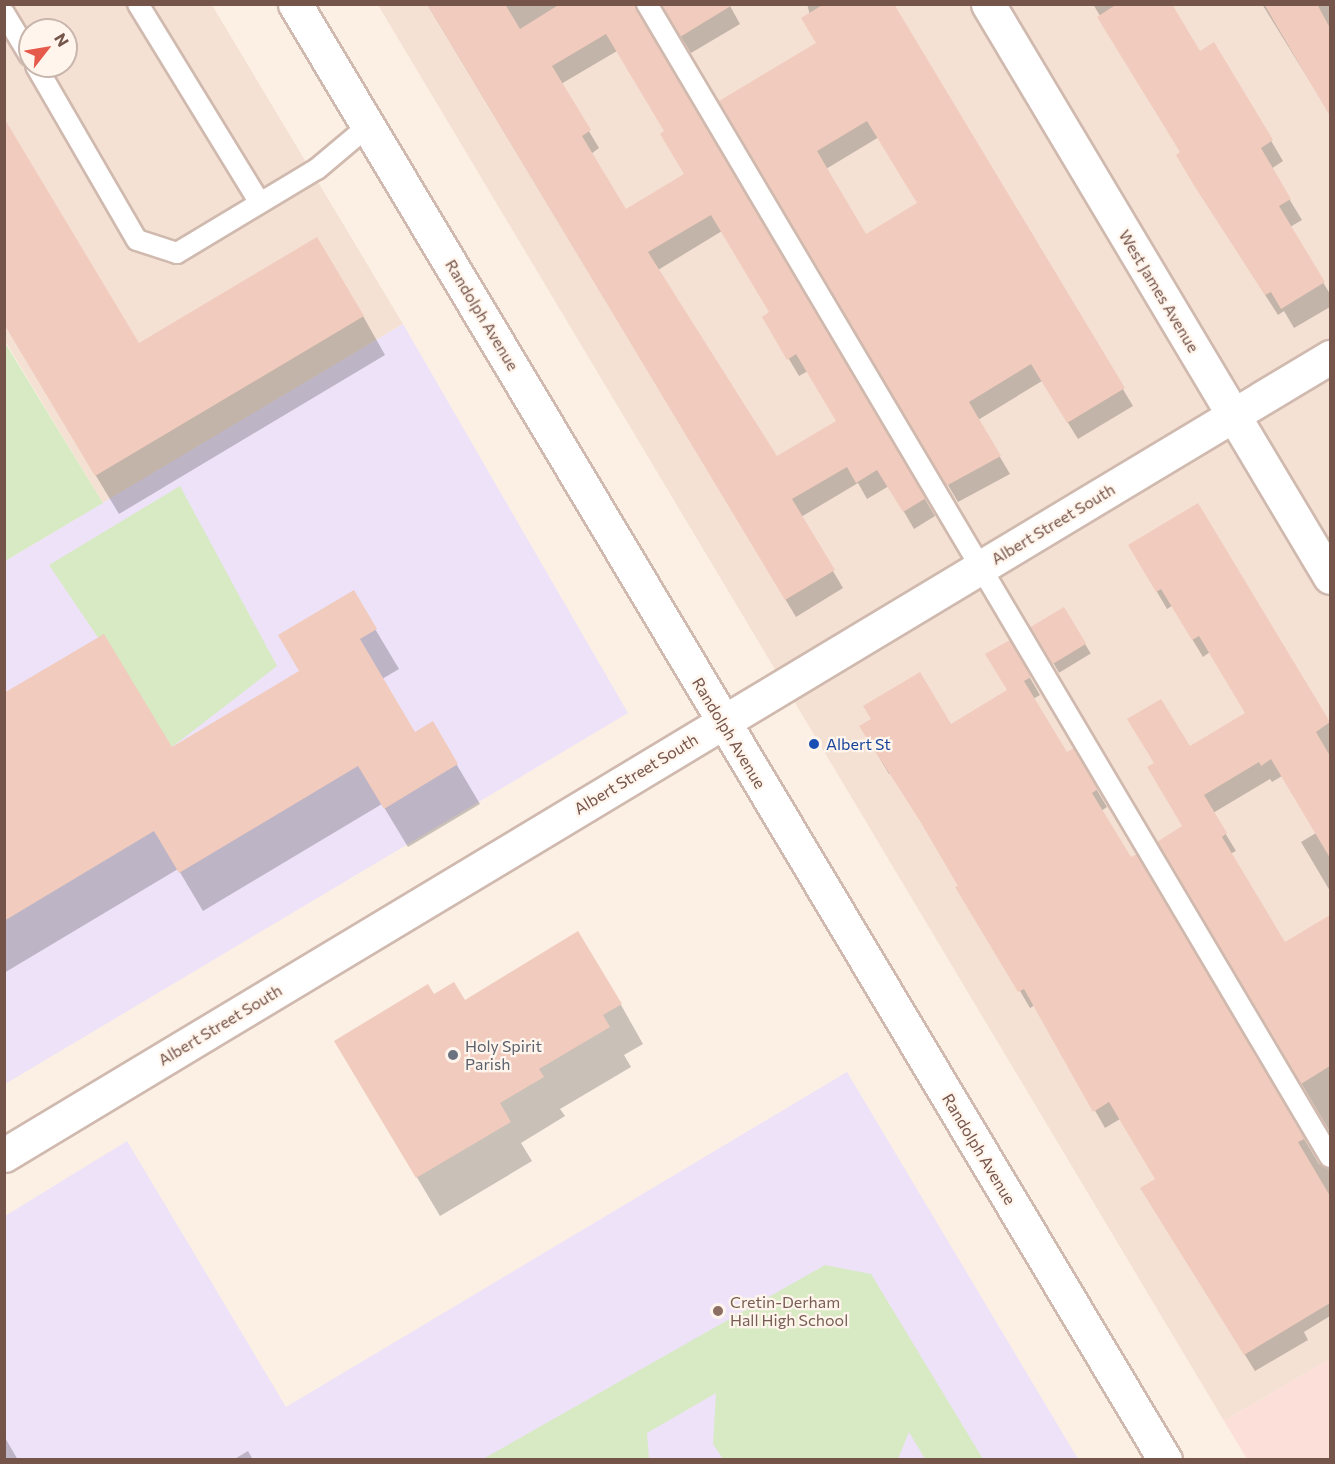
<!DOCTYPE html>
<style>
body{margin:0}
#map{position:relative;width:1335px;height:1464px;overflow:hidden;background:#fcf0e5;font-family:Commissioner,sans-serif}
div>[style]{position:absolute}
.residential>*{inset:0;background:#f4e1d4}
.commercial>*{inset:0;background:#fcdfd9}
.education>*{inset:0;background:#ede2f8}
.green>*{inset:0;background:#d8eac4}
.shadow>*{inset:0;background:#0003;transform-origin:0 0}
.building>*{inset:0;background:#f1cbbd;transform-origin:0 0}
.roads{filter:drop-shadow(2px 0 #d0b9ae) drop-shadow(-2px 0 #d0b9ae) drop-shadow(0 2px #d0b9ae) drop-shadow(0 -2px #d0b9ae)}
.lane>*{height:20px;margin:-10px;padding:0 10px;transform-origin:10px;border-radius:10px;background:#fff}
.street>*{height:33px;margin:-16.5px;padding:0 16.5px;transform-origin:16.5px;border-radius:16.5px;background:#fff}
.secondary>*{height:33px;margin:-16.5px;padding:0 16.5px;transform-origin:16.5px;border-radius:16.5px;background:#fff}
.dots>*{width:16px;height:16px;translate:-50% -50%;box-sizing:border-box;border:3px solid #fff5ec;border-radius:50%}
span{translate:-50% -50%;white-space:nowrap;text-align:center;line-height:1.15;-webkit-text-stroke:4.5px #fff5ec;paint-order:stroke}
.street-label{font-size:16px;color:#75544a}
.transit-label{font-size:16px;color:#164399}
.left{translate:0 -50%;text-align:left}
.worship-label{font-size:16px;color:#5b616d}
.education-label{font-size:16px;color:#785e54}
.frame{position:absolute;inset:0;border:6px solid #75544a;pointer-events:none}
.north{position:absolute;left:18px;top:18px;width:60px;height:60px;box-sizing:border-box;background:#fff5ec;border:2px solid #c8b5ab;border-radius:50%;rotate:59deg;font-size:16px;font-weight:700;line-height:24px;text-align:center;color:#75544a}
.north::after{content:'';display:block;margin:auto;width:21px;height:27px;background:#e55a4b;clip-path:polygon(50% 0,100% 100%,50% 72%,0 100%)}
</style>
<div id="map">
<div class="residential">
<i style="clip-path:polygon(evenodd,5px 4px,212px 5px,403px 324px,103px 503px,5px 341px,5px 4px,30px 30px,66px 30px,66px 66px,30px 66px,30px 30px)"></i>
<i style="clip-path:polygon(378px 5px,1330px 5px,1330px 1359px,1224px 1421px)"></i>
</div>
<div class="commercial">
<i style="clip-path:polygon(1330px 1359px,1330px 1459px,1247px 1459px,1224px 1421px)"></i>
</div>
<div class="education">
<i style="clip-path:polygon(403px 324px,628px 713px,5px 1084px,5px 561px)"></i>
<i style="clip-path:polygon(847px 1072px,1078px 1459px,5px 1460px,5px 1216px,127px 1141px,286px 1407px)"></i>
</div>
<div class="green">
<i style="clip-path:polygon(4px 341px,103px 503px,5px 561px,4px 561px)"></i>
<i style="clip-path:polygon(180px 486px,277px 666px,172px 747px,49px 565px)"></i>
<i style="clip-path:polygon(825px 1265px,871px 1274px,983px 1459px,925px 1459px,909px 1432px,898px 1459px,723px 1459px,713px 1444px,716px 1393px,647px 1433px,649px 1459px,483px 1459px)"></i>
</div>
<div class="shadow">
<i style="clip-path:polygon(evenodd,427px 4px,729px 4px,740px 24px,691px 53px,665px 11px,650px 11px,644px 22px,646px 28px,935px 516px,914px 529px,889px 486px,867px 499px,858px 483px,801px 517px,843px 588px,796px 617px,427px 4px,617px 51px,666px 132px,686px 175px,625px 211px,591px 154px,599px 148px,561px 84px,617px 51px,427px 4px,722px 231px,771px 313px,764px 317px,799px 376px,808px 371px,838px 421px,777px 458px,658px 270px,722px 231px)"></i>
<i style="clip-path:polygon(evenodd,807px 4px,893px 4px,1133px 406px,1078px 439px,1042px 381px,978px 420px,1010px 474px,958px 502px,721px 102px,818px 44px,807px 4px,879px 137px,919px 204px,866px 236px,826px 169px,879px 137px)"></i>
<i style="clip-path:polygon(1093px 4px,1169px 4px,1199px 53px,1214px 44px,1283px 161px,1271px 169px,1302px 220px,1290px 227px,1330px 294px,1330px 307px,1294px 328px,1284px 311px,1278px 315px,1189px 176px,1181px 153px)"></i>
<i style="clip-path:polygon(1262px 4px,1330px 4px,1330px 114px)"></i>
<i style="clip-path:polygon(363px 316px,385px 355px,119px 514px,4px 323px,138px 345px)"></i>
<i style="clip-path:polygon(1198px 505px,1330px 725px,1330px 891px,1301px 842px,1316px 833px,1282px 776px,1272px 782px,1270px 779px,1213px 813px,1236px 851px,1230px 854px,1284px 944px,1330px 916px,1330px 973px,1311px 985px,1330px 1018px,1330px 1132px,1159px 842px,1184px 827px,1189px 748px,1247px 713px,1210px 652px,1203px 657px,1172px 606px,1167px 609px,1130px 546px)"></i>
<i style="clip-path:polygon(353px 592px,399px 669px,382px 679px,415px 734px,432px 723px,480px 804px,408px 847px,382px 804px,203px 911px,178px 869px,4px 973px,4px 695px,171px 749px,300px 672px)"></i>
<i style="left:1064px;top:609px;width:52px;height:37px;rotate:59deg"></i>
<i style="clip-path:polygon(1009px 642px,1040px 695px,1033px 699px,1066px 754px,1073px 750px,1107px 807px,1101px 811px,1131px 859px,1136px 856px,1319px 1164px,1330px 1170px,1330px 1316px,1304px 1332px,1308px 1340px,1255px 1371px,1152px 1206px,1157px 1180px,1120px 1119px,1105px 1128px,1035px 1005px,1030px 1008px,892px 772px,889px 774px,861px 727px,951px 726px,1009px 691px)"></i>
<i style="clip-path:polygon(434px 996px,464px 1002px,621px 1005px,643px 1044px,624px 1055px,631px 1067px,560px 1109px,565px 1116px,521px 1143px,532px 1161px,440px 1216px,359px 1080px)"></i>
<i style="clip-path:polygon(4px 1436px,18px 1460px,4px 1460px)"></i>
<i style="clip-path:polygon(248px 1451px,253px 1460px,233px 1460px)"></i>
</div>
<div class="building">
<i style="clip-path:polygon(evenodd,427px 4px,505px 4px,520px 29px,560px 4px,635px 4px,926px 498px,903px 512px,877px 470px,856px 483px,847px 467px,792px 499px,835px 570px,785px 600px,427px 4px,606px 34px,664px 131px,660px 134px,684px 174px,626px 209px,582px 136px,591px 130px,552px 66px,606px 34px,427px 4px,711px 215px,769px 312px,762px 317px,787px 360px,796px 354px,836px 421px,777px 456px,648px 252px,711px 215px)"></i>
<i style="clip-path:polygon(661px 4px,734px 4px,680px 37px)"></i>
<i style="clip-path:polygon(evenodd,824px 4px,894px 4px,1125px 388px,1067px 423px,1031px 364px,969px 402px,1001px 456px,946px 486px,719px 101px,816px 43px,801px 18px,824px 4px,867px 121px,917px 203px,866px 234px,817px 151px,867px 121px)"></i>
<i style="clip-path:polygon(1117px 4px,1172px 4px,1200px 51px,1214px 42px,1273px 140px,1261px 148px,1291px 199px,1279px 206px,1325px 282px,1281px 309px,1271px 292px,1265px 295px,1195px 187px,1176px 155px,1180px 152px,1097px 17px)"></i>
<i style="clip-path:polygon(1264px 4px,1317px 4px,1330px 28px,1330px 116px)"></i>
<i style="clip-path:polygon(4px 118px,139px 343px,317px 237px,364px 316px,95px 476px,4px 324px)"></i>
<i style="clip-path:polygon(1198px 503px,1330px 722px,1316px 732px,1330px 756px,1330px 858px,1271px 759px,1261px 766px,1259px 762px,1204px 795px,1227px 833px,1222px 837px,1285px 942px,1330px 915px,1330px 1066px,1301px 1084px,1157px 842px,1182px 826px,1147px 767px,1154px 763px,1127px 719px,1161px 699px,1190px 746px,1245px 713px,1199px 636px,1192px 640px,1161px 589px,1156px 592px,1128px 545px)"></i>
<i style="clip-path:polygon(354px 590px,377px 629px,360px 639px,415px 732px,433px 721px,458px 764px,384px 809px,358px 766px,179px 873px,154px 831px,4px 921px,4px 693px,104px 634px,172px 747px,299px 671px,278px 635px)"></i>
<i style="left:1064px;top:607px;width:43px;height:39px;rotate:59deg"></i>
<i style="clip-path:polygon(1010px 640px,1031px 677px,1024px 681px,1067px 752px,1074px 748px,1098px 789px,1092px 793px,1131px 857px,1137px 854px,1280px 1096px,1304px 1139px,1298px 1142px,1330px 1196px,1330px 1303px,1244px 1355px,1140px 1188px,1155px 1179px,1109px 1102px,1093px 1112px,1024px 989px,1018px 992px,955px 887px,958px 886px,920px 821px,859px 726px,871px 719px,863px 706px,920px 672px,951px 724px,1007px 690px,985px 654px)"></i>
<i style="clip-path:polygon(578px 931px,622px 1004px,603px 1015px,610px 1027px,539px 1069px,544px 1077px,500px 1103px,511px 1122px,416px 1178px,334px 1041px,428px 984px,434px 994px,454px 982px,465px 1000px)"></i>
</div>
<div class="roads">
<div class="lane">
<i style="left:138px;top:4px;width:233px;rotate:58.5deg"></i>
<i style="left:647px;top:4px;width:1340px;rotate:59.36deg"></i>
<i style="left:4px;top:13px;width:50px;rotate:58.8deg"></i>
<i style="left:36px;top:66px;width:201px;rotate:59.9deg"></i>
<i style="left:137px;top:240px;width:42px;rotate:18deg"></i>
<i style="left:177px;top:253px;width:163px;rotate:-31deg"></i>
<i style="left:317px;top:169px;width:67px;rotate:-40.1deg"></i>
</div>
<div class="street">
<i style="left:988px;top:4px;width:667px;rotate:59.17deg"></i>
<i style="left:4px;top:1155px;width:1548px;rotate:-31.04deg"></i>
</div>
<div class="secondary">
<i style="left:295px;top:4px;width:1696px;rotate:59.14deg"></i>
</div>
</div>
<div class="dots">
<i style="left:814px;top:744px;background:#1a4fb4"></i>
<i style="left:453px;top:1055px;background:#6b7280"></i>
<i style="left:718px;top:1311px;background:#8d6e63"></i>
</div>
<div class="street-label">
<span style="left:1159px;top:291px;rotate:59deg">West James Avenue</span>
<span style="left:482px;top:315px;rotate:59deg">Randolph Avenue</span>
<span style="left:1053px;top:524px;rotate:-31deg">Albert Street South</span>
<span style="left:729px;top:733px;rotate:59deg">Randolph Avenue</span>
<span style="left:636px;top:774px;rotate:-31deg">Albert Street South</span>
<span style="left:220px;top:1025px;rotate:-31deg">Albert Street South</span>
<span style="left:979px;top:1149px;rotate:59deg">Randolph Avenue</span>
</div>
<div class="transit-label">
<span class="left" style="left:826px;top:744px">Albert St</span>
</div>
<div class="worship-label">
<span class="left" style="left:465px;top:1055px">Holy Spirit<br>Parish</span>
</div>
<div class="education-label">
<span class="left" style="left:730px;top:1311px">Cretin-Derham<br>Hall High School</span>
</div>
<div class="frame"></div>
<div class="north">N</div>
</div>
